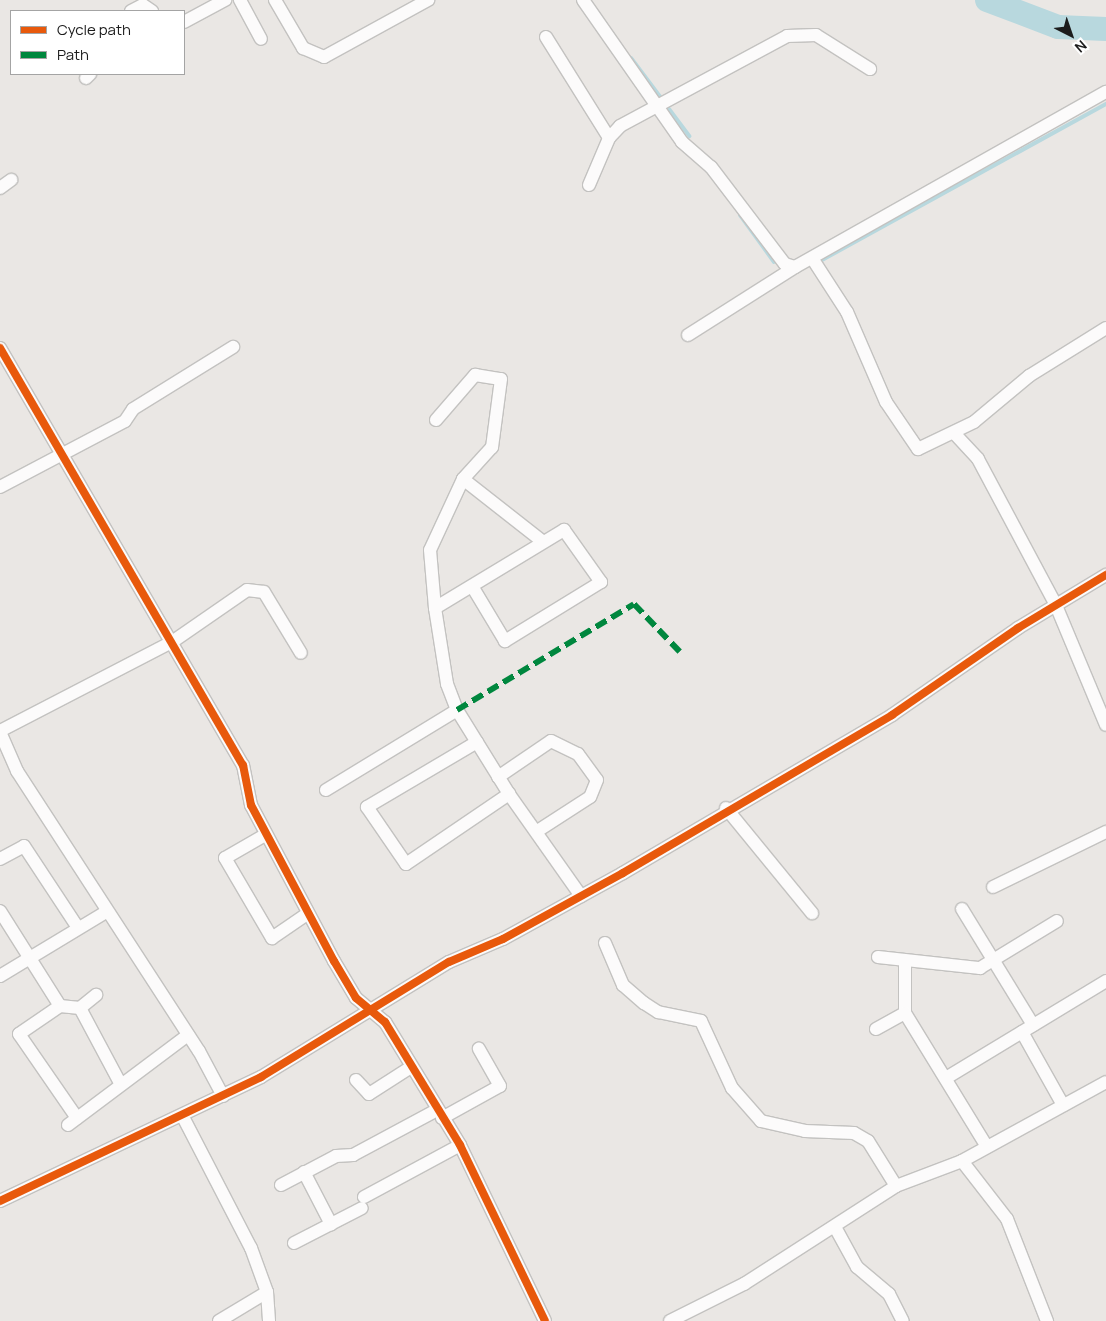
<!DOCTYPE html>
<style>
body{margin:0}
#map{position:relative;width:1106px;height:1321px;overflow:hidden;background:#eae7e4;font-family:Manrope,sans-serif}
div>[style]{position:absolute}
.stream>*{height:4px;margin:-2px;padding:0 2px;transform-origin:2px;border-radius:2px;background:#b8d8de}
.river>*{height:24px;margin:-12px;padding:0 12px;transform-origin:12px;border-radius:12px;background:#b8d8de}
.roads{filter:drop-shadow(1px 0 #c3c2c0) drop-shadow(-1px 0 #c3c2c0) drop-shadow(0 1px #c3c2c0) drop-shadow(0 -1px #c3c2c0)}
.minor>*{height:12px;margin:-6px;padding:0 6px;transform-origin:6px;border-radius:6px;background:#fcfbfb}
.quiet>*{height:6px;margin-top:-3px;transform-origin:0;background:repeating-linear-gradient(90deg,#00873e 0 12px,transparent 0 18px)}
.cycleway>*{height:8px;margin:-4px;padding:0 4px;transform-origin:4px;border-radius:4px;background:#e8590c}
span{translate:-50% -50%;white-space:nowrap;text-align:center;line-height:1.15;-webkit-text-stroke:4px #fff;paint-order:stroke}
.legend{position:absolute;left:10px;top:10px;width:175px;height:65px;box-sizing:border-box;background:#fff;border:1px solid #a4a4a4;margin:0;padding:6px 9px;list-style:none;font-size:15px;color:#1c1c1c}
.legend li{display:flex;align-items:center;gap:10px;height:25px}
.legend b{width:25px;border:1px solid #a4a4a4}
.north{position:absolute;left:1046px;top:10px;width:50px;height:50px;-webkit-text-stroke:4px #fff;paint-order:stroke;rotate:139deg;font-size:14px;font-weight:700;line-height:20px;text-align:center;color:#1c1c1c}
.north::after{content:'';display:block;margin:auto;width:18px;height:22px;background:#1c1c1c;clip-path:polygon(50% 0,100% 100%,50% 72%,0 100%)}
</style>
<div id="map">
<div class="stream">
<i style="left:631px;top:58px;width:50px;rotate:53.1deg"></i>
<i style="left:669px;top:109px;width:34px;rotate:53deg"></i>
<i style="left:740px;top:215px;width:58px;rotate:54.1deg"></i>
<i style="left:822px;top:260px;width:324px;rotate:-28.8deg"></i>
</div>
<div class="river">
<i style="left:987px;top:0;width:76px;rotate:20.8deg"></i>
<i style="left:1058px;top:27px;width:48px;rotate:2.4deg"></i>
</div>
<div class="roads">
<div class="minor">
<i style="left:240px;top:0;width:44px;rotate:61.7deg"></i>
<i style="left:275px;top:0;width:56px;rotate:59.7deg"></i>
<i style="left:303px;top:48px;width:23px;rotate:23deg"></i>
<i style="left:324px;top:57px;width:119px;rotate:-28.7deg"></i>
<i style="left:583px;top:0;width:173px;rotate:55.1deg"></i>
<i style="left:682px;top:142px;width:38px;rotate:41deg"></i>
<i style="left:711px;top:167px;width:122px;rotate:52.7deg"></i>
<i style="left:785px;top:264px;width:10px;rotate:17deg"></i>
<i style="left:795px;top:267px;width:357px;rotate:-29.4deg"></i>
<i style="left:131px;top:11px;width:13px;rotate:-27deg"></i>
<i style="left:143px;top:5px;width:11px;rotate:34deg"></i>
<i style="left:184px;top:22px;width:47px;rotate:-28.2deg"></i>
<i style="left:546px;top:37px;width:119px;rotate:58deg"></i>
<i style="left:86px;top:78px;width:6px;rotate:-45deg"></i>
<i style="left:589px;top:185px;width:51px;rotate:-66.9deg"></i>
<i style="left:609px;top:138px;width:16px;rotate:-47deg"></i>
<i style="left:620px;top:126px;width:190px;rotate:-28.3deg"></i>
<i style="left:787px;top:36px;width:29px;rotate:-2deg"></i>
<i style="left:816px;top:35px;width:64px;rotate:32.2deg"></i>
<i style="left:0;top:188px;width:14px;rotate:-36deg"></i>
<i style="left:812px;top:258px;width:64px;rotate:57.1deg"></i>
<i style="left:847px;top:312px;width:98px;rotate:66.6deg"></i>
<i style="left:886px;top:402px;width:57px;rotate:55.8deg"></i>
<i style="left:918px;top:449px;width:62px;rotate:-25.7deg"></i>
<i style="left:974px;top:422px;width:72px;rotate:-39.9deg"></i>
<i style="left:1029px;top:376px;width:91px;rotate:-31.9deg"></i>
<i style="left:688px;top:335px;width:127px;rotate:-32.4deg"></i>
<i style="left:0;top:348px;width:483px;rotate:59.8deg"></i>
<i style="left:243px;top:765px;width:41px;rotate:78.7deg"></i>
<i style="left:251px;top:805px;width:177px;rotate:62deg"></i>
<i style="left:334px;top:961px;width:43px;rotate:59.3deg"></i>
<i style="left:356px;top:998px;width:38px;rotate:40deg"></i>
<i style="left:385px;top:1022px;width:144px;rotate:58.6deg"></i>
<i style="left:460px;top:1145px;width:195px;rotate:64.2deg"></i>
<i style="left:436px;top:420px;width:60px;rotate:-49.1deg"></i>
<i style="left:475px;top:375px;width:26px;rotate:9deg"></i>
<i style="left:501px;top:379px;width:69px;rotate:97.5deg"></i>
<i style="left:492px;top:447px;width:43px;rotate:132.2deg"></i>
<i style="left:463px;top:479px;width:78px;rotate:114.9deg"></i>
<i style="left:430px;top:550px;width:58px;rotate:85.1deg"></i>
<i style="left:435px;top:608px;width:77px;rotate:81deg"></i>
<i style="left:447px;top:684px;width:28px;rotate:69deg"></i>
<i style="left:457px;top:710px;width:99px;rotate:58.2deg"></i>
<i style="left:509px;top:794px;width:125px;rotate:54.8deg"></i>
<i style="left:954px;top:433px;width:35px;rotate:47deg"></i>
<i style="left:978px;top:459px;width:163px;rotate:61.9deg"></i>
<i style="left:1055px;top:603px;width:132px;rotate:67.3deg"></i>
<i style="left:463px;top:479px;width:100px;rotate:38.1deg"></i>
<i style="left:0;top:487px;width:141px;rotate:-27.8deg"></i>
<i style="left:125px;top:421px;width:14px;rotate:-56deg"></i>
<i style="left:133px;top:409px;width:118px;rotate:-31.8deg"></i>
<i style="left:435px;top:608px;width:151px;rotate:-31.2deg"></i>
<i style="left:564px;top:530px;width:64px;rotate:54.6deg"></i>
<i style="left:601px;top:582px;width:113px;rotate:148.4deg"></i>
<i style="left:505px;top:641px;width:64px;rotate:-121deg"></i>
<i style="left:0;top:731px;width:194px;rotate:-27.4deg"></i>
<i style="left:172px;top:642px;width:91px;rotate:-34.7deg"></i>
<i style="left:247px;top:590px;width:17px;rotate:7deg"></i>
<i style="left:264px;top:592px;width:71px;rotate:58.8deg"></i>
<i style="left:0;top:732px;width:43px;rotate:66.4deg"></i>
<i style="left:17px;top:771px;width:334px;rotate:57deg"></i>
<i style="left:199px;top:1051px;width:51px;rotate:61.9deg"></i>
<i style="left:477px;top:742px;width:128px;rotate:149.4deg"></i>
<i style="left:367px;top:807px;width:69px;rotate:55.6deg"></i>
<i style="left:406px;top:864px;width:125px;rotate:-34.2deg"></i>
<i style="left:498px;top:777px;width:64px;rotate:-34.2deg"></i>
<i style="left:551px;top:741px;width:30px;rotate:26deg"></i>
<i style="left:578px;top:754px;width:32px;rotate:54deg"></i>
<i style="left:597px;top:780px;width:18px;rotate:112deg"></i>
<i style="left:590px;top:797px;width:64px;rotate:147.1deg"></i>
<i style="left:326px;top:790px;width:153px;rotate:-31.4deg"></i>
<i style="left:726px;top:808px;width:136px;rotate:50.7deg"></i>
<i style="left:265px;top:835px;width:46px;rotate:150.1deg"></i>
<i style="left:225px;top:858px;width:93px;rotate:59.6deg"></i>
<i style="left:272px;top:938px;width:42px;rotate:-34.4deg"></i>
<i style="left:0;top:859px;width:27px;rotate:-28deg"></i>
<i style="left:24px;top:846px;width:98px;rotate:56.6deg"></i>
<i style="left:993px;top:887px;width:126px;rotate:-26deg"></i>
<i style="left:962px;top:909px;width:136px;rotate:58.5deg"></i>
<i style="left:0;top:911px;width:112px;rotate:57.7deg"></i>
<i style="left:605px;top:943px;width:46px;rotate:66.8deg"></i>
<i style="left:623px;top:985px;width:28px;rotate:41deg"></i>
<i style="left:644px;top:1003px;width:17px;rotate:33deg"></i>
<i style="left:658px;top:1012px;width:44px;rotate:11.8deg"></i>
<i style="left:701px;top:1021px;width:74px;rotate:65.2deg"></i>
<i style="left:732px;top:1088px;width:44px;rotate:48.7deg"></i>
<i style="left:761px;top:1121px;width:45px;rotate:12.8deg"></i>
<i style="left:805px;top:1131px;width:49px;rotate:2.3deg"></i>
<i style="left:854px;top:1133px;width:16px;rotate:30deg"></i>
<i style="left:868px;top:1141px;width:53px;rotate:58.1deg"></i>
<i style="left:878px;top:957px;width:103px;rotate:6.2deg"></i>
<i style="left:980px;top:968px;width:90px;rotate:-31.4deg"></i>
<i style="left:905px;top:961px;width:52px;rotate:90deg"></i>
<i style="left:905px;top:1013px;width:157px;rotate:58.5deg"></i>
<i style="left:0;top:976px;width:124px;rotate:-31.1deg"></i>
<i style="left:80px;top:1008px;width:85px;rotate:61.9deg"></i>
<i style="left:876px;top:1029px;width:33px;rotate:-29deg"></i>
<i style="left:1022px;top:1032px;width:84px;rotate:60.7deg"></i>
<i style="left:946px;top:1078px;width:187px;rotate:-31.2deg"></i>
<i style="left:356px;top:1080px;width:19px;rotate:47deg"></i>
<i style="left:369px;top:1094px;width:50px;rotate:-32.7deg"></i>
<i style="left:182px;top:1115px;width:150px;rotate:62.6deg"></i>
<i style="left:251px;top:1248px;width:47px;rotate:70deg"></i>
<i style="left:267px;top:1292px;width:29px;rotate:86deg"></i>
<i style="left:77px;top:1118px;width:102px;rotate:-124.6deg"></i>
<i style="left:19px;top:1034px;width:50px;rotate:-34.3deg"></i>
<i style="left:60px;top:1006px;width:20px;rotate:6deg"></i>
<i style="left:80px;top:1008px;width:21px;rotate:-39deg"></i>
<i style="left:442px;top:1118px;width:66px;rotate:-28.9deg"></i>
<i style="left:500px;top:1086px;width:43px;rotate:-119.6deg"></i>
<i style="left:68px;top:1125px;width:150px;rotate:-36.9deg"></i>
<i style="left:962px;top:1161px;width:73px;rotate:52.2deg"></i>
<i style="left:1007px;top:1219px;width:110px;rotate:68.6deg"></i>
<i style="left:304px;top:1172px;width:59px;rotate:62.6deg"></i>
<i style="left:281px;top:1185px;width:62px;rotate:-27.8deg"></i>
<i style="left:336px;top:1156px;width:17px;rotate:-3deg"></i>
<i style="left:353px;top:1155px;width:95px;rotate:-28.2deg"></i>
<i style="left:364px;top:1197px;width:109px;rotate:-28.4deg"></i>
<i style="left:0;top:1201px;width:289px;rotate:-25.4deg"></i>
<i style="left:261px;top:1077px;width:220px;rotate:-31.5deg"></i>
<i style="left:449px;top:962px;width:59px;rotate:-23.1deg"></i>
<i style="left:503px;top:939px;width:137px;rotate:-28.8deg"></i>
<i style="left:623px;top:873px;width:312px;rotate:-30.4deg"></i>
<i style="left:892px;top:715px;width:153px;rotate:-34.6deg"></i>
<i style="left:1018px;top:628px;width:103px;rotate:-31.1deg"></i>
<i style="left:835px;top:1227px;width:46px;rotate:61.2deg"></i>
<i style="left:857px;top:1267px;width:42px;rotate:40.2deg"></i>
<i style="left:889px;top:1294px;width:30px;rotate:63deg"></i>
<i style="left:294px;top:1243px;width:76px;rotate:-27.2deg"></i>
<i style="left:219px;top:1321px;width:56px;rotate:-31.1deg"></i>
<i style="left:670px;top:1321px;width:83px;rotate:-26.6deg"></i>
<i style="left:744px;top:1284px;width:181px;rotate:-32.8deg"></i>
<i style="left:896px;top:1186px;width:71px;rotate:-20.7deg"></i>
<i style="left:962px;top:1161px;width:164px;rotate:-28.7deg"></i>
</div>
</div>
<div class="quiet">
<i style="left:457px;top:710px;width:206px;rotate:-30.9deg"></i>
<i style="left:634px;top:604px;width:66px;rotate:46.2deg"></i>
</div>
<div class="cycleway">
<i style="left:0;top:348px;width:483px;rotate:59.8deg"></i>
<i style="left:243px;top:765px;width:41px;rotate:78.7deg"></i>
<i style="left:251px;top:805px;width:177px;rotate:62deg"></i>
<i style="left:334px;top:961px;width:43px;rotate:59.3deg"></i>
<i style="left:356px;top:998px;width:38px;rotate:40deg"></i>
<i style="left:385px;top:1022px;width:144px;rotate:58.6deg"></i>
<i style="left:460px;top:1145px;width:195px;rotate:64.2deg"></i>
<i style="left:0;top:1201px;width:289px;rotate:-25.4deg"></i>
<i style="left:261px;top:1077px;width:220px;rotate:-31.5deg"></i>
<i style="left:449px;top:962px;width:59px;rotate:-23.1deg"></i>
<i style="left:503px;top:939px;width:137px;rotate:-28.8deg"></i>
<i style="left:623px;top:873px;width:312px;rotate:-30.4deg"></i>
<i style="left:892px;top:715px;width:153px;rotate:-34.6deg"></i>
<i style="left:1018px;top:628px;width:103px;rotate:-31.1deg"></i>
</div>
<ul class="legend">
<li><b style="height:6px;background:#e8590c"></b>Cycle path</li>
<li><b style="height:6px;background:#00873e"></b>Path</li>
</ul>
<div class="north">N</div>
</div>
